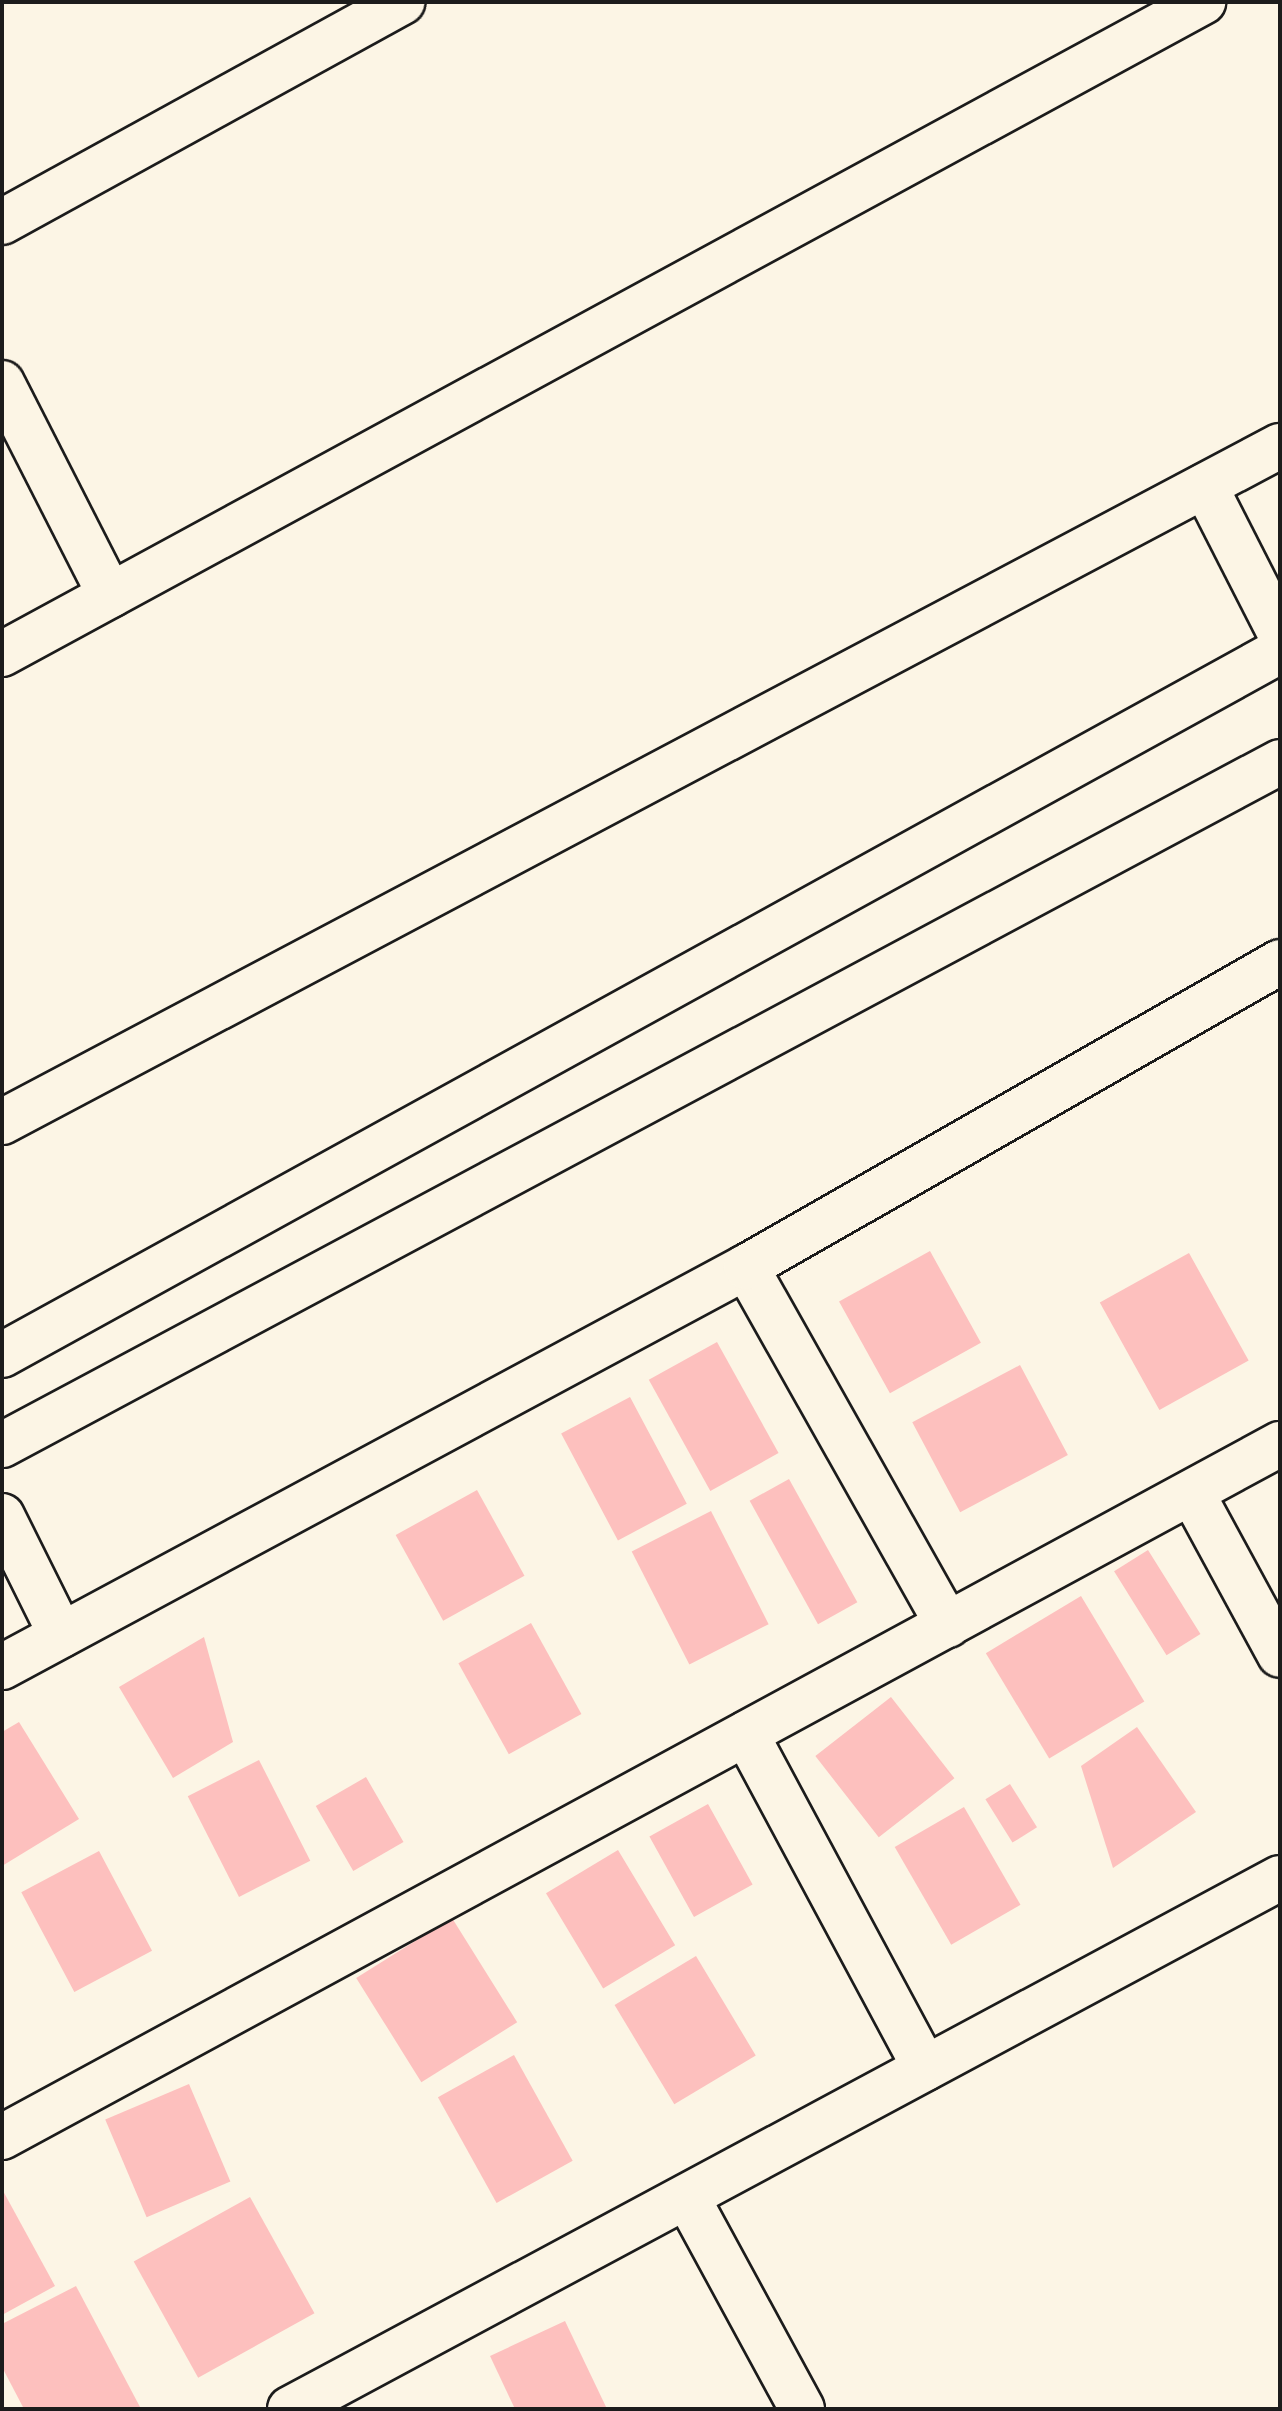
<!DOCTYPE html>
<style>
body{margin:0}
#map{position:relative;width:1282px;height:2411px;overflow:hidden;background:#fcf5e5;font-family:Itim,sans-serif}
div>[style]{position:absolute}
.building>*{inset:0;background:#fdc0be;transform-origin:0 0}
.roads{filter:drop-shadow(2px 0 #1c1c1c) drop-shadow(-2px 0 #1c1c1c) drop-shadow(0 2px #1c1c1c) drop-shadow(0 -2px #1c1c1c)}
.minor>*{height:44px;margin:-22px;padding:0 22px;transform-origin:22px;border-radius:22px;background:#fcf5e5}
span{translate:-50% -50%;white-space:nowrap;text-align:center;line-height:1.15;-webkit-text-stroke:7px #fcf5e5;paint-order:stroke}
.frame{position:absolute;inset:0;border:4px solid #1c1c1c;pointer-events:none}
</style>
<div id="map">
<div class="building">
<i style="left:930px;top:1251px;width:105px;height:104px;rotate:61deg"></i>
<i style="left:1189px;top:1253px;width:123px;height:102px;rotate:61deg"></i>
<i style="left:717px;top:1342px;width:127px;height:78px;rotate:61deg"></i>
<i style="left:1020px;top:1365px;width:102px;height:122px;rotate:62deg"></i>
<i style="left:630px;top:1397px;width:121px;height:78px;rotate:62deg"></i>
<i style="left:789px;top:1479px;width:141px;height:45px;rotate:61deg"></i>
<i style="left:477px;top:1490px;width:98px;height:93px;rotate:61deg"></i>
<i style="left:711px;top:1511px;width:127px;height:89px;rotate:63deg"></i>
<i style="left:1148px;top:1550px;width:99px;height:40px;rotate:58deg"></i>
<i style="left:1081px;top:1596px;width:123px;height:111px;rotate:59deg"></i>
<i style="left:531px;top:1623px;width:104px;height:83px;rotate:61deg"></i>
<i style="clip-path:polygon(204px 1637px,233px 1742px,173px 1778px,119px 1687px)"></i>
<i style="left:891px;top:1697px;width:103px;height:96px;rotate:52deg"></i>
<i style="clip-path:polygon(19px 1722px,79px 1819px,2px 1866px,2px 1732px)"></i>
<i style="clip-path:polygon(1137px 1727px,1196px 1812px,1113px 1868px,1081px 1766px)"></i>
<i style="left:259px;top:1760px;width:113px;height:80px;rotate:63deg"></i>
<i style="left:366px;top:1777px;width:75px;height:58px;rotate:60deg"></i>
<i style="left:1010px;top:1784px;width:51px;height:29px;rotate:58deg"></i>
<i style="left:708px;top:1804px;width:92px;height:67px;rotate:61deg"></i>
<i style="left:964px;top:1807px;width:113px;height:80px;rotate:60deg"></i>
<i style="left:618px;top:1850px;width:111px;height:84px;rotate:59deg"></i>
<i style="left:99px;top:1851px;width:113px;height:88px;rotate:62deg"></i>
<i style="left:452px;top:1918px;width:123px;height:113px;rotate:58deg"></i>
<i style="left:696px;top:1956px;width:116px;height:95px;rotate:59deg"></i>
<i style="left:514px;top:2055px;width:121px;height:87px;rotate:61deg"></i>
<i style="left:189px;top:2084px;width:106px;height:91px;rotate:67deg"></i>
<i style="clip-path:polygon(2px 2189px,55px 2286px,2px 2315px)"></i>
<i style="left:250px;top:2197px;width:133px;height:133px;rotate:61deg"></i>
<i style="clip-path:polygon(76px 2286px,140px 2407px,135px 2409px,24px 2409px,2px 2367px,2px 2324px)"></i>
<i style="clip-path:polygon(565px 2321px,607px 2409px,515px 2409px,490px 2356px)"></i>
</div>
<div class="roads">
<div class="minor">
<i style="left:2px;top:222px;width:457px;rotate:-28.8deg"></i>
<i style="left:2px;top:383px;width:238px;rotate:63deg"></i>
<i style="left:1205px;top:486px;width:165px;rotate:63deg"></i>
<i style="left:2px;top:654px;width:1367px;rotate:-28.5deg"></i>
<i style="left:2px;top:1122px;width:1446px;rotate:-27.88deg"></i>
<i style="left:746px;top:1267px;width:411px;rotate:60.6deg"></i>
<i style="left:2px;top:1355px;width:1459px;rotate:-28.85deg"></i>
<i style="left:2px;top:1445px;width:1449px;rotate:-28.12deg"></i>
<i style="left:1192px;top:1493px;width:184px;rotate:61.5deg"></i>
<i style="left:2px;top:1516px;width:133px;rotate:63.6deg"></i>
<i style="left:2px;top:1667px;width:845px;rotate:-28.26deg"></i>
<i style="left:746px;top:1267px;width:615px;rotate:-29.73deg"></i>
<i style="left:746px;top:1734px;width:379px;rotate:61.8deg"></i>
<i style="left:2px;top:2137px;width:1454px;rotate:-28.47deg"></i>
<i style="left:687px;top:2197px;width:241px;rotate:61.5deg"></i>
<i style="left:290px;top:2409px;width:1123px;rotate:-28.21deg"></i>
</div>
</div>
<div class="frame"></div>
</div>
